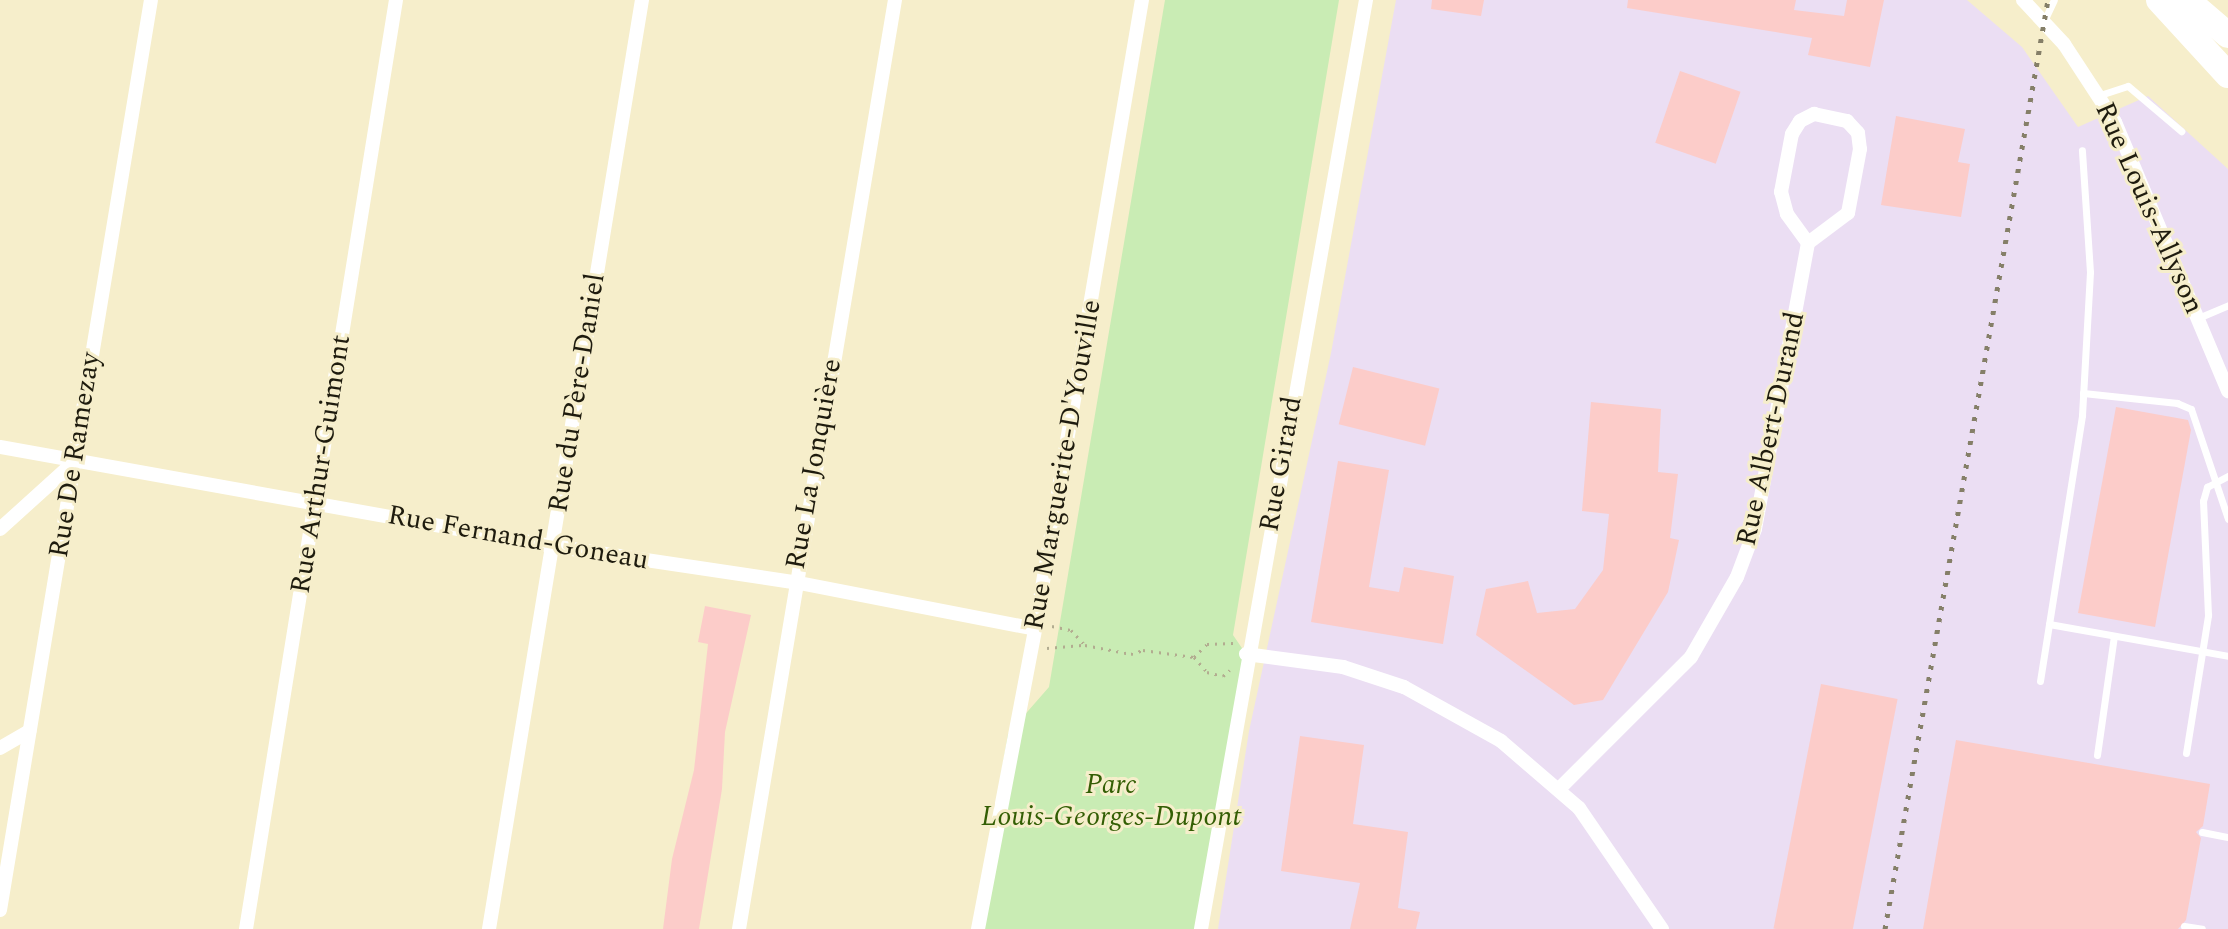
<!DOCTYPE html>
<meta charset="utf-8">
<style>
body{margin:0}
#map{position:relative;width:2228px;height:929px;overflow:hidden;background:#f6eecb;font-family:Spectral,serif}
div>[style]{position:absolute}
.industrial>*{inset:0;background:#ebdef3}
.green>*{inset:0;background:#c9ecb4}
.building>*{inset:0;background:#fcccc9;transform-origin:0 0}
.path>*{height:3px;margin-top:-1.5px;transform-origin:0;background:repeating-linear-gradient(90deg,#b2ac90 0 2px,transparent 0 8px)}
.service>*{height:7px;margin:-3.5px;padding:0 3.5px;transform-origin:3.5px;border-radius:3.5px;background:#fff}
.minor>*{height:14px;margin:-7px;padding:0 7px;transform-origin:7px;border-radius:7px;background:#fff}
.motorway>*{height:26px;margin:-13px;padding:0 13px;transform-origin:13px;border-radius:13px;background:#fff}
.rail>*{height:5px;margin-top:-2.5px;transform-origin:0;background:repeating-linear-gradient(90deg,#857f68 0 4px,transparent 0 12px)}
span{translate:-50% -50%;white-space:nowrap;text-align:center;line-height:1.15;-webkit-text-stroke:6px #f6eecb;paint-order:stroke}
.street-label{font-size:28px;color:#1e1b0e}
.park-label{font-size:28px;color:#335e04;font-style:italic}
</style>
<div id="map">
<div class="industrial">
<i style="clip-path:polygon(1396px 0,1967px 0,2022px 47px,2078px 127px,2148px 96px,2228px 169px,2228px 929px,1218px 929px,1249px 731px,1331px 353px)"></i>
</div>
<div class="green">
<i style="clip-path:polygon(1165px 0,1339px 0,1233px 635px,1246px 654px,1205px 929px,974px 929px,1008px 734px,1049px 687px)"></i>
</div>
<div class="building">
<i style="clip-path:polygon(1432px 0,1484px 0,1481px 16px,1431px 9px)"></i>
<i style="clip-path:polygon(1628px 0,1796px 0,1794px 10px,1844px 16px,1847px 0,1884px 0,1870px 67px,1808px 55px,1812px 38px,1627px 8px)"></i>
<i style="left:1680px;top:71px;width:64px;height:76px;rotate:19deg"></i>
<i style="clip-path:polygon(1896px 116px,1965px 129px,1958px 162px,1970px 164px,1961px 217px,1881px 205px)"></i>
<i style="left:1353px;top:367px;width:89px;height:59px;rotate:14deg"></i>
<i style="clip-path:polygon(1591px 402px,1661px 409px,1658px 472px,1678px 474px,1670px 538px,1679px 540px,1668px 592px,1603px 700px,1574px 705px,1476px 635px,1486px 589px,1528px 581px,1537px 613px,1575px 609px,1603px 570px,1609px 514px,1582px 511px)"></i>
<i style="clip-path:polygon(2116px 407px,2188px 420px,2191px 430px,2155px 627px,2078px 613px)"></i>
<i style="clip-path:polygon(1338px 461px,1389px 470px,1369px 587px,1399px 592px,1404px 567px,1454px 576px,1443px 644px,1311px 622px)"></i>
<i style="clip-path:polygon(705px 606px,751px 615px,725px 732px,722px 789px,699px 929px,663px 929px,672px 859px,694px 770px,708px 644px,698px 642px)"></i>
<i style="left:1821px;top:684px;width:78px;height:249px;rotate:11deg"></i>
<i style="clip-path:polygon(1300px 736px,1364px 745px,1353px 824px,1408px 832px,1398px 908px,1420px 912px,1416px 929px,1350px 929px,1360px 883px,1281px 871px)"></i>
<i style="clip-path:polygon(1956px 740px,2210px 784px,2203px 826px,2196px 832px,2201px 838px,2186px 920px,2178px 929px,1923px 929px)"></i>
</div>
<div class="path">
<i style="left:1052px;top:626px;width:19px;rotate:12deg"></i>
<i style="left:1071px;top:630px;width:21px;rotate:47deg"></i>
<i style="left:1047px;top:648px;width:38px;rotate:-5deg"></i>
<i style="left:1085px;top:645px;width:47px;rotate:11.1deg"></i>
<i style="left:1131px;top:654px;width:13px;rotate:-18deg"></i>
<i style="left:1143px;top:650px;width:51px;rotate:7.8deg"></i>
<i style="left:1194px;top:657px;width:20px;rotate:49deg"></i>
<i style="left:1207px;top:672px;width:16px;rotate:14deg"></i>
<i style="left:1223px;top:676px;width:9px;rotate:-41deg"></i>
<i style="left:1194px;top:657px;width:18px;rotate:-45deg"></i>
<i style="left:1207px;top:644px;width:26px;rotate:-2deg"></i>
</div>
<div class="service">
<i style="left:2044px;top:21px;width:23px;rotate:-65deg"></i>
<i style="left:2100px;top:95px;width:29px;rotate:-18deg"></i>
<i style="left:2128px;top:86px;width:70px;rotate:40.3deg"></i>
<i style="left:2198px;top:318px;width:33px;rotate:-23deg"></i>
<i style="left:2083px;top:393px;width:95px;rotate:6.1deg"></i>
<i style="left:2177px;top:403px;width:15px;rotate:23deg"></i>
<i style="left:2191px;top:409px;width:116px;rotate:71.4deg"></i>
<i style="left:2049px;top:624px;width:182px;rotate:10.1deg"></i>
<i style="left:2040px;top:681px;width:269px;rotate:-81deg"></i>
<i style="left:2082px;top:415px;width:143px;rotate:-86.8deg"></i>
<i style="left:2090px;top:272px;width:122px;rotate:-93.8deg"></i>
<i style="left:2186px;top:753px;width:140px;rotate:-80.9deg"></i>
<i style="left:2208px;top:615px;width:114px;rotate:-92.5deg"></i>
<i style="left:2203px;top:501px;width:15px;rotate:-74deg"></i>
<i style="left:2207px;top:487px;width:24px;rotate:-28deg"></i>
<i style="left:2097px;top:755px;width:120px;rotate:-81.9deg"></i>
<i style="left:2202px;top:832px;width:26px;rotate:11deg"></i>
<i style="left:2184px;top:926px;width:18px;rotate:9deg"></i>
</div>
<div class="minor">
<i style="left:2023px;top:0;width:60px;rotate:47deg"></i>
<i style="left:2064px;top:44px;width:93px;rotate:56.8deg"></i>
<i style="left:2115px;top:122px;width:292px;rotate:67.2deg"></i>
<i style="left:1814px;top:114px;width:34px;rotate:12deg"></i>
<i style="left:1847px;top:121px;width:16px;rotate:47deg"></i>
<i style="left:1858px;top:133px;width:16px;rotate:83deg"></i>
<i style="left:1860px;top:149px;width:65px;rotate:100.6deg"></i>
<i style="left:1848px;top:213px;width:50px;rotate:143.1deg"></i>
<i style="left:1808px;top:243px;width:36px;rotate:-126deg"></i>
<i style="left:1787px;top:214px;width:23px;rotate:-105deg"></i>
<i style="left:1781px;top:192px;width:59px;rotate:-79.3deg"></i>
<i style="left:1792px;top:134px;width:15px;rotate:-58deg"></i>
<i style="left:1800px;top:121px;width:16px;rotate:-27deg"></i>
<i style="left:0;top:447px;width:561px;rotate:10.17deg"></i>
<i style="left:552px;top:546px;width:245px;rotate:8.5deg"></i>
<i style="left:794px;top:582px;width:246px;rotate:11deg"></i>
<i style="left:0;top:529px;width:98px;rotate:-42.1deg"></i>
<i style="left:1246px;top:654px;width:98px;rotate:7.6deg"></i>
<i style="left:1343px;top:667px;width:64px;rotate:18.2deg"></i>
<i style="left:1404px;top:687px;width:111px;rotate:29.1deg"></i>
<i style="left:1501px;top:741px;width:103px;rotate:40.7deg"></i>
<i style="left:1579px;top:808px;width:147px;rotate:55.6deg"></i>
<i style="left:0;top:748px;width:34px;rotate:-30deg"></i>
<i style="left:1560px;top:788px;width:185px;rotate:-45deg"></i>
<i style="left:1691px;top:657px;width:92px;rotate:-60.1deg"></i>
<i style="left:1737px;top:577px;width:51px;rotate:-69.4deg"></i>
<i style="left:1755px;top:529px;width:291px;rotate:-79.5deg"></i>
<i style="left:0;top:910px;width:922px;rotate:-80.58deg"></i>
<i style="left:246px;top:929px;width:941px;rotate:-80.83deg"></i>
<i style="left:489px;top:929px;width:942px;rotate:-80.65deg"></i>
<i style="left:739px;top:929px;width:942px;rotate:-80.47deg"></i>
<i style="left:978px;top:929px;width:305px;rotate:-79.2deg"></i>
<i style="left:1035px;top:629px;width:638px;rotate:-80.35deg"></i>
<i style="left:1201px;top:929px;width:944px;rotate:-79.93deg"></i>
</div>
<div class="motorway">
<i style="left:2159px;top:0;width:102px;rotate:47.4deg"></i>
<i style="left:2187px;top:0;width:54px;rotate:40.5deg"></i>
</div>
<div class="rail">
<i style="left:1885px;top:929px;width:943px;rotate:-80.05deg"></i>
</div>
<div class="street-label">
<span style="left:2149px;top:208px;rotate:66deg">Rue Louis-Allyson</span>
<span style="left:577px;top:393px;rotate:-81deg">Rue du Père-Daniel</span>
<span style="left:1771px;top:429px;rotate:-78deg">Rue Albert-Durand</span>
<span style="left:75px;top:455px;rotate:-81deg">Rue De Ramezay</span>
<span style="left:321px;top:464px;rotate:-81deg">Rue Arthur-Guimont</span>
<span style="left:814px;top:464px;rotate:-80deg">Rue La Jonquière</span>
<span style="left:1281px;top:464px;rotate:-80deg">Rue Girard</span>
<span style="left:1063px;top:465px;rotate:-80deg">Rue Marguerite-D'Youville</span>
<span style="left:518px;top:538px;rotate:10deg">Rue Fernand-Goneau</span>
</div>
<div class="park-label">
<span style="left:1111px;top:801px">Parc<br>Louis-Georges-Dupont</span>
</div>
</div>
